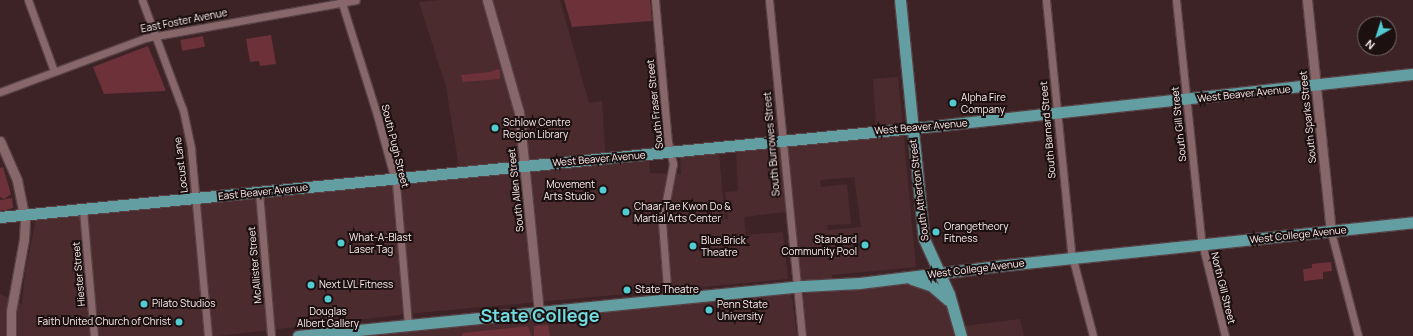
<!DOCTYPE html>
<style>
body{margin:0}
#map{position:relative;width:1413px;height:336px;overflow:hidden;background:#3d2326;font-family:Manrope,sans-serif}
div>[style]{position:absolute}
.built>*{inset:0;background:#4c2b2f}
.green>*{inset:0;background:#6d313a;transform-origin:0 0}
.roads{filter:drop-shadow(1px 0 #574145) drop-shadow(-1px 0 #574145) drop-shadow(0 1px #574145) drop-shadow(0 -1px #574145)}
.minor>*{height:7px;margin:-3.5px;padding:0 3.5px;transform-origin:3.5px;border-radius:3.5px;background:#87676a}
.tertiary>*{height:9px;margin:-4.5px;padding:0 4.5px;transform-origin:4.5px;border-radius:4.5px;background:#87676a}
.primary>*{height:11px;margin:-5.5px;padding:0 5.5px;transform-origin:5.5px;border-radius:5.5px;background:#639fa2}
.dots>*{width:11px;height:11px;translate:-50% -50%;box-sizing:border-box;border:2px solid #1c1011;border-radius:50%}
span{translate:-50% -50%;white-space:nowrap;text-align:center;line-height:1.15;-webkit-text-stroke:4px #1c1011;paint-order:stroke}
.street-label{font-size:10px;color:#fdeeef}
.poi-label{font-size:10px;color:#fdeeef}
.left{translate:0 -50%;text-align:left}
.right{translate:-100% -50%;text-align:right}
.town-label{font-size:18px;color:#70dce0;font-weight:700}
.north{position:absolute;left:1357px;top:16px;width:40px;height:40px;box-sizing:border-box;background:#1c1011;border:1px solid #76696a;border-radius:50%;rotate:219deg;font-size:11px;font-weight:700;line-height:16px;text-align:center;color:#fdeeef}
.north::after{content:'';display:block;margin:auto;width:14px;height:18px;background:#52ccd0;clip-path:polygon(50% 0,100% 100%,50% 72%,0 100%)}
</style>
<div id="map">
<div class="built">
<i style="clip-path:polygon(evenodd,439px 0,560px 0,589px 103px,602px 101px,606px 163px,649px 160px,650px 173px,681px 174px,680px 158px,719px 153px,725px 219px,728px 219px,725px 192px,738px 191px,736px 149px,877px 138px,873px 79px,898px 77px,916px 267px,832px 275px,832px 278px,800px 282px,793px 211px,744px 217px,746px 235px,783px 232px,788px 279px,417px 313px,218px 336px,0 336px,0 294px,22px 304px,25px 272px,36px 220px,461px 179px,446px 87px,419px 2px,439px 0,854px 177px,861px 227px,828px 230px,827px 225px,851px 224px,847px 184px,821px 187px,820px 180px,854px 177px)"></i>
<i style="clip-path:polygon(910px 283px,928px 286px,946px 302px,955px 336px,807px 336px,803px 293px)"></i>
<i style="clip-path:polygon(788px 292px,792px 298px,797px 336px,366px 336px)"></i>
<i style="clip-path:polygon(1020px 319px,1024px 336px,967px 336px,965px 326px)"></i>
</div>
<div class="green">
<i style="clip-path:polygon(564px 0,650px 0,652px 21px,572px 27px)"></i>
<i style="clip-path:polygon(271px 35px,276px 64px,260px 66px,259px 61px,250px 62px,246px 39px)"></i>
<i style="left:203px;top:36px;width:11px;height:23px;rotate:80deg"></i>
<i style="clip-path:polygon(148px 46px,166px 91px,104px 94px,93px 67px)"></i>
<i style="clip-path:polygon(497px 69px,500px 70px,500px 79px,463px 82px,461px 75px,490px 72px)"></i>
<i style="clip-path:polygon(3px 167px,11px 194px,4px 199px,0 197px,0 168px)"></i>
<i style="clip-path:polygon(12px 198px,13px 208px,0 211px,0 200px)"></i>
<i style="clip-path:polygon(1331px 262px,1332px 271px,1323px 272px,1323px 279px,1304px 281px,1303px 269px,1312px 268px,1312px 264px)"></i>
<i style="clip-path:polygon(548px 325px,550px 336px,534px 336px,534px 326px)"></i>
<i style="clip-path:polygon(528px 326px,531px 336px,462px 336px,463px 333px)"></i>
</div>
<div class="roads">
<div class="minor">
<i style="left:28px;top:0;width:76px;rotate:69.9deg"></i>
<i style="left:142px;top:0;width:117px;rotate:69.6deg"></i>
<i style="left:183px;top:110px;width:40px;rotate:78deg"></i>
<i style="left:191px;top:149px;width:188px;rotate:84.8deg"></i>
<i style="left:341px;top:0;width:121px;rotate:72.6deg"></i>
<i style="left:377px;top:115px;width:72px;rotate:74.6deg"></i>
<i style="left:396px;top:184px;width:142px;rotate:85.1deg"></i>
<i style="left:655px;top:0;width:143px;rotate:84.8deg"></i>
<i style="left:668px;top:142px;width:23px;rotate:77deg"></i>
<i style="left:673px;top:164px;width:59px;rotate:100.7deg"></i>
<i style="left:662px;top:222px;width:78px;rotate:85.6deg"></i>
<i style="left:769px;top:0;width:338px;rotate:84.4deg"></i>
<i style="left:1046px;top:0;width:253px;rotate:84.3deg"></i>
<i style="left:1071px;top:252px;width:87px;rotate:75.3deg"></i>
<i style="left:1176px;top:0;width:240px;rotate:84deg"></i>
<i style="left:1201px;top:239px;width:100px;rotate:76.1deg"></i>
<i style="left:0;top:92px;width:155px;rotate:-20.4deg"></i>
<i style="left:145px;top:38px;width:214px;rotate:-10.2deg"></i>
<i style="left:259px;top:192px;width:144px;rotate:85.2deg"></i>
<i style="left:83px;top:210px;width:126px;rotate:85deg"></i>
<i style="left:1331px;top:232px;width:107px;rotate:75.4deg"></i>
</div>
<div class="tertiary">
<i style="left:487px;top:0;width:116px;rotate:74.1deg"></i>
<i style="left:519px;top:112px;width:200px;rotate:84.3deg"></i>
<i style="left:1307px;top:0;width:233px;rotate:84.1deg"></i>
<i style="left:0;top:141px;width:43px;rotate:66.4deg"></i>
<i style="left:17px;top:180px;width:41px;rotate:78.7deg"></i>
<i style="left:25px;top:220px;width:19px;rotate:93deg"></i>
<i style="left:24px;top:239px;width:73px;rotate:100.2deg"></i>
<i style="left:11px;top:311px;width:25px;rotate:90deg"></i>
</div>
<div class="primary">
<i style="left:900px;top:0;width:240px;rotate:84.3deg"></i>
<i style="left:924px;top:239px;width:60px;rotate:65.6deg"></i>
<i style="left:949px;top:294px;width:44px;rotate:74.1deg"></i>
<i style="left:0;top:217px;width:928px;rotate:-5.56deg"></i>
<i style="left:924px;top:127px;width:492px;rotate:-6.2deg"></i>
<i style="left:912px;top:279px;width:21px;rotate:19deg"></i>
<i style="left:932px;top:286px;width:21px;rotate:41deg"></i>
<i style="left:298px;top:336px;width:507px;rotate:-5.65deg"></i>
<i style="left:803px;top:286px;width:56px;rotate:-3.1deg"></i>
<i style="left:859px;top:283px;width:139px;rotate:-7deg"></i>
<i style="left:997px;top:266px;width:418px;rotate:-6deg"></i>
</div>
</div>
<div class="dots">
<i style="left:953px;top:103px;background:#52ccd0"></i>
<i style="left:495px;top:128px;background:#52ccd0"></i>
<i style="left:603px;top:190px;background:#52ccd0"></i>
<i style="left:626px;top:212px;background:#52ccd0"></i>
<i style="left:936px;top:232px;background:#52ccd0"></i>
<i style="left:341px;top:243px;background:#52ccd0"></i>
<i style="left:865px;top:245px;background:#52ccd0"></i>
<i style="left:693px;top:246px;background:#52ccd0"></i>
<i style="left:311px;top:285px;background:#52ccd0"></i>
<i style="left:627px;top:290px;background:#52ccd0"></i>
<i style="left:328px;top:299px;background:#52ccd0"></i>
<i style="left:144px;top:304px;background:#52ccd0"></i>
<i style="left:709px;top:310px;background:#52ccd0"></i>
<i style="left:179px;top:322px;background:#52ccd0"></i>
</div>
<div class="street-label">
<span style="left:184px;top:21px;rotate:-11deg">East Foster Avenue</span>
<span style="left:1244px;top:94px;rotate:-6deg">West Beaver Avenue</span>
<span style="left:655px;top:104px;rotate:-96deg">South Fraser Street</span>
<span style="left:1308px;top:117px;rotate:-96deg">South Sparks Street</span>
<span style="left:1179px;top:124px;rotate:-96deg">South Gill Street</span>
<span style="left:921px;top:127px;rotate:-5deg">West Beaver Avenue</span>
<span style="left:1048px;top:130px;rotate:-95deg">South Barnard Street</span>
<span style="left:772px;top:144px;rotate:-95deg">South Burrowes Street</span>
<span style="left:395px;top:146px;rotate:76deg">South Pugh Street</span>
<span style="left:599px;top:159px;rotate:-5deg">West Beaver Avenue</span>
<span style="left:181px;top:165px;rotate:-97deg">Locust Lane</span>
<span style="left:516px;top:190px;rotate:-96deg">South Allen Street</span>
<span style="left:919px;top:190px;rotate:-97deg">South Atherton Street</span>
<span style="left:263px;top:192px;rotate:-6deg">East Beaver Avenue</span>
<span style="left:1298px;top:235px;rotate:-6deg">West College Avenue</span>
<span style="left:255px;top:265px;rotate:-95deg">McAllister Street</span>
<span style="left:976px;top:269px;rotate:-7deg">West College Avenue</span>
<span style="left:79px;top:274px;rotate:-95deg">Hiester Street</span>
<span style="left:1223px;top:288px;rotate:76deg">North Gill Street</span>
</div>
<div class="poi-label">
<span class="left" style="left:961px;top:103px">Alpha Fire<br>Company</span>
<span class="left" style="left:503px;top:128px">Schlow Centre<br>Region Library</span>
<span class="right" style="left:595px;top:190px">Movement<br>Arts Studio</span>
<span class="left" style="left:634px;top:212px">Chaar Tae Kwon Do &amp;<br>Martial Arts Center</span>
<span class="left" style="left:944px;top:232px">Orangetheory<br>Fitness</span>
<span class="left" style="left:349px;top:243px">What-A-Blast<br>Laser Tag</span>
<span class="right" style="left:857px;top:245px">Standard<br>Community Pool</span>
<span class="left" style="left:701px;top:246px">Blue Brick<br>Theatre</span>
<span class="left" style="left:319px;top:285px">Next LVL Fitness</span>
<span class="left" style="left:635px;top:290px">State Theatre</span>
<span class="left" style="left:152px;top:304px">Pilato Studios</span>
<span class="left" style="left:717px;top:310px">Penn State<br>University</span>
<span style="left:328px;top:317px">Douglas<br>Albert Gallery</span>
<span class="right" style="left:171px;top:322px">Faith United Church of Christ</span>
</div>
<div class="town-label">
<span style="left:540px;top:315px">State College</span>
</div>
<div class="north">N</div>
</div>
